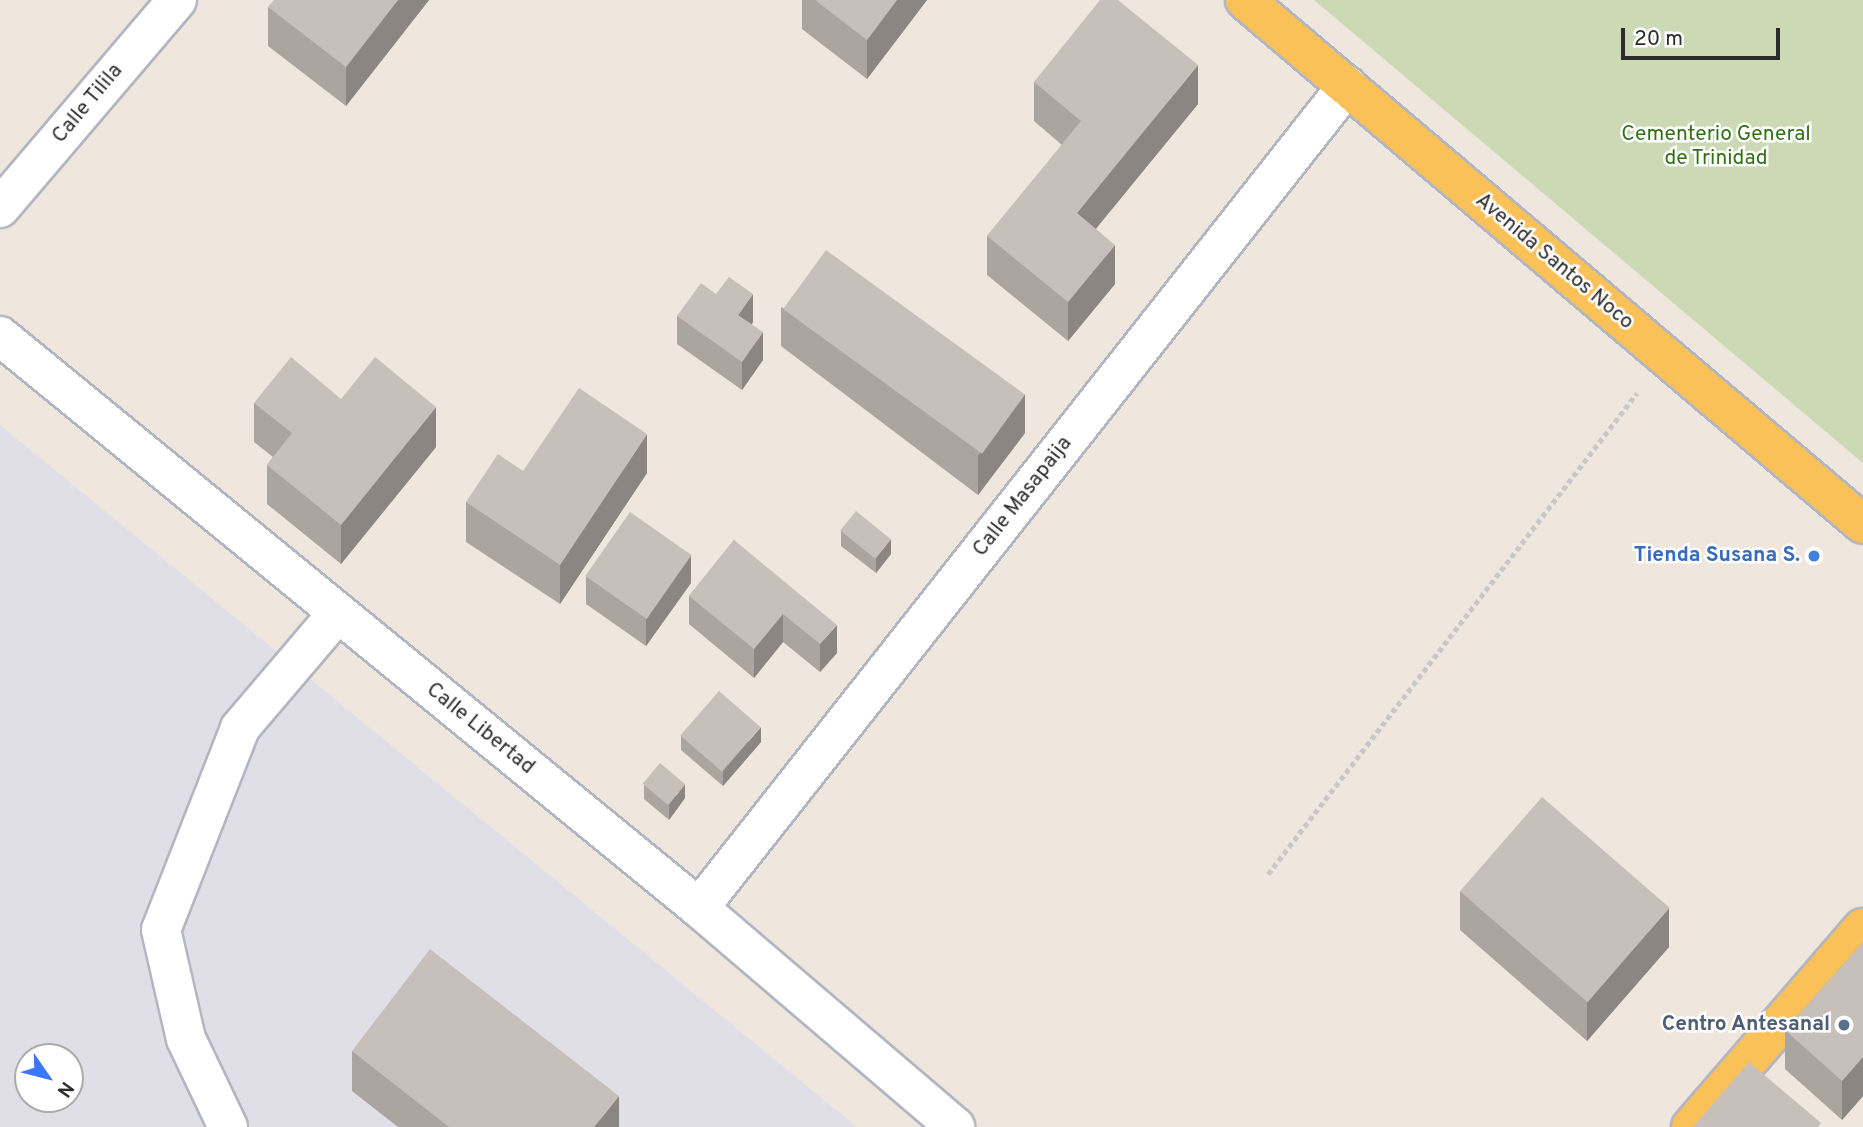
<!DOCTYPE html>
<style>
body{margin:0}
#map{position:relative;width:1863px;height:1127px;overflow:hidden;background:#efe6de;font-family:Overpass,sans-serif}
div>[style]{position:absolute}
.industrial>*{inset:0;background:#e0dfe7}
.cemetery>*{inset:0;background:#cbdab4}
.path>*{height:4.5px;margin-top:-2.25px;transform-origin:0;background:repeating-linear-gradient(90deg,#c8c8c8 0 5px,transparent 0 8.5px)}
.roads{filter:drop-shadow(2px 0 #b2b6c1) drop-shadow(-2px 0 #b2b6c1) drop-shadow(0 2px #b2b6c1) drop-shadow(0 -2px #b2b6c1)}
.minor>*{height:38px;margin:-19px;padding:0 19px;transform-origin:19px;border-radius:19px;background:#fff}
.major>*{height:38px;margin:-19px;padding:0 19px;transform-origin:19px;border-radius:19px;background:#fac158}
.wall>*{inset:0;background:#aba5a0}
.shaded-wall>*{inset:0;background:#8b8682}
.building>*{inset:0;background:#c7c0ba;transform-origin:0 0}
.dots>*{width:19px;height:19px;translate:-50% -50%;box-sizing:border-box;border:4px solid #fff;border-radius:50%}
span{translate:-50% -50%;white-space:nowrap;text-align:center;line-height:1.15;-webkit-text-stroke:5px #fff;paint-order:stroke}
.street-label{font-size:21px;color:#2c2c2c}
.park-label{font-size:21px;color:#337016}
.shop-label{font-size:21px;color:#366cbe;font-weight:700}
.right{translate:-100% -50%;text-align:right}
.service-label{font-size:21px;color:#4e5e75;font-weight:700}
.north{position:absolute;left:14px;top:1043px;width:70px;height:70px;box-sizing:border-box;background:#fff;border:2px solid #ababab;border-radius:50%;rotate:125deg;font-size:19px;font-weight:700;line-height:28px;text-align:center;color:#2c2c2c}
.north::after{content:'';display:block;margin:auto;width:24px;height:32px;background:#3b76ff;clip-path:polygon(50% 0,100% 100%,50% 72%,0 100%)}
.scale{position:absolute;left:1621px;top:28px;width:159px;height:32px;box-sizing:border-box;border:4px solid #2c2c2c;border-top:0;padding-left:9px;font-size:21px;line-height:24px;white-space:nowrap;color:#2c2c2c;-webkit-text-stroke:5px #fff;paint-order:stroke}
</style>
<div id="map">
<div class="industrial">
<i style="clip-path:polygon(evenodd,0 425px,857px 1127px,0 1127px,0 425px,28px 1057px,70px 1057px,70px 1099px,28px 1099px,28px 1057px)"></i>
</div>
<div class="cemetery">
<i style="clip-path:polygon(1314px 0,1863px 0,1863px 463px)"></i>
</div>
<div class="path">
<i style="left:1268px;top:874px;width:606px;rotate:-52.51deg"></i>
</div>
<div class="roads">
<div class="minor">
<i style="left:0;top:208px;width:273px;rotate:-49.6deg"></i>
<i style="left:0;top:336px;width:903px;rotate:39.29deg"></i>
<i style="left:699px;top:908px;width:337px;rotate:40.5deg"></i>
<i style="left:699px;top:908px;width:1047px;rotate:-51.75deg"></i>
<i style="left:228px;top:1127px;width:98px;rotate:-115.5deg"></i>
<i style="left:186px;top:1039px;width:112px;rotate:-102.9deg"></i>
<i style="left:161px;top:930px;width:217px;rotate:-68.6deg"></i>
<i style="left:240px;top:728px;width:151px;rotate:-49.6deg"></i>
</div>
<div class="major">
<i style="left:1245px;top:0;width:810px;rotate:40.29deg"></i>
<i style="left:1691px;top:1127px;width:263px;rotate:-49.2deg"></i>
</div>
</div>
<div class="wall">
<i style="clip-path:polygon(429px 0,346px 106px,268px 46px,268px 7px)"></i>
<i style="clip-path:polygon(802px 0,927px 0,867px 79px,802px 29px)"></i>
<i style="clip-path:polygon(1034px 82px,1198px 104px,1096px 228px,1115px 284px,1068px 341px,987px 275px,987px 236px,1062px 145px,1034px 121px)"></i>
<i style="clip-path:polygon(781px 307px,1025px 433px,978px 495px,781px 346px)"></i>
<i style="clip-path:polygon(677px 316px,753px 322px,752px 324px,763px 360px,742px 390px,677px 344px)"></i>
<i style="clip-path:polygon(341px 399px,436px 447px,341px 564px,267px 504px,267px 465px,273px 457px,254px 442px,254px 403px)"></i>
<i style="clip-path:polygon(523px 471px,647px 473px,560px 604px,466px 542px,466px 502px)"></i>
<i style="clip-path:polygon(841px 531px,891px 554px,876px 573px,841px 546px)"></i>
<i style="clip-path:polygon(734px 540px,837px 653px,820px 672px,783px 642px,754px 678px,689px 624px,689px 596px)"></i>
<i style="clip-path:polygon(586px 576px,691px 583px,646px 646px,586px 604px)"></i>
<i style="clip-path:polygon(681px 736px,761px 742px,723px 786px,681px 750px)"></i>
<i style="clip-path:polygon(644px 785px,685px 798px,669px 820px,644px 799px)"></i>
<i style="clip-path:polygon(1460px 891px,1669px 947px,1587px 1041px,1460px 930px)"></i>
<i style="clip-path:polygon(1863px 942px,1863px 1096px,1842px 1120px,1785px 1069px,1785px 1030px)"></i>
<i style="clip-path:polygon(352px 1051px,619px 1127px,398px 1127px,352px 1091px)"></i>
</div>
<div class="shaded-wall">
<i style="clip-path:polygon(398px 0,429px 0,346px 106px,346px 67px)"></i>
<i style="clip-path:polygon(897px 0,927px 0,867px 79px,867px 40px)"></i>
<i style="clip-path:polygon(1198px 65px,1198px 104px,1077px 252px,1077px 213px)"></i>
<i style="clip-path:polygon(1115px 245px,1115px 284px,1068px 341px,1068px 302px)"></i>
<i style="clip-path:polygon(753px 294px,753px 322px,738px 343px,738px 315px)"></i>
<i style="clip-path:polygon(763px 332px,763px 360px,742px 390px,742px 362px)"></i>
<i style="clip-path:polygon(1025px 394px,1025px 433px,978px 495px,978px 456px)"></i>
<i style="clip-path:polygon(436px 407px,436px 447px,341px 564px,341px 525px)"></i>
<i style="clip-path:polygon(647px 434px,647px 473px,560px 604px,560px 565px)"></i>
<i style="clip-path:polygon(891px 539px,891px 554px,876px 573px,876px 558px)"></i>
<i style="clip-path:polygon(691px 555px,691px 583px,646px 646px,646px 618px)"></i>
<i style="clip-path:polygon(783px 614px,783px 642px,754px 678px,754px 649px)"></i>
<i style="clip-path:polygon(837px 625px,837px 653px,820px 672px,820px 644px)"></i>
<i style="clip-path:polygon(761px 727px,761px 742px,723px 786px,723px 771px)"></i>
<i style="clip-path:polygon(685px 784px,685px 798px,669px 820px,669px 805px)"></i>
<i style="clip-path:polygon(1669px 908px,1669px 947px,1587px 1041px,1587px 1002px)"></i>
<i style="clip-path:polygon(1863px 1057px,1863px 1096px,1842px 1120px,1842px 1081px)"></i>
<i style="clip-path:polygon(619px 1096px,619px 1127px,594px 1127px)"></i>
</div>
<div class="building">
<i style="clip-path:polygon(274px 0,398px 0,346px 67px,268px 7px)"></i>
<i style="clip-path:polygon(815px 0,897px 0,867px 40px)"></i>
<i style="clip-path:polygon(1100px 0,1118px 0,1198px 65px,1077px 213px,1115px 245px,1068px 302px,987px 236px,1081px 121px,1034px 82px)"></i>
<i style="left:826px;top:250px;width:246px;height:73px;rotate:36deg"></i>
<i style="clip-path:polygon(729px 277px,753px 294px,738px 315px,763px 332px,742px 362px,677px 316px,701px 283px,716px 294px)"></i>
<i style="clip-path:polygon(291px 357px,341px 399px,375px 357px,436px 407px,341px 525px,267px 465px,292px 433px,254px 403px)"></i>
<i style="clip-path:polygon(579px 388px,647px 434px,560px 565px,466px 502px,498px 454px,523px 471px)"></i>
<i style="left:856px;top:511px;width:45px;height:25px;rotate:39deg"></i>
<i style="left:630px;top:512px;width:75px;height:78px;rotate:35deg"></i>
<i style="clip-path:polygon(734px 540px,837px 625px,820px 644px,783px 614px,754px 649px,689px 596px)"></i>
<i style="left:719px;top:691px;width:55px;height:59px;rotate:41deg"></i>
<i style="left:660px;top:763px;width:33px;height:27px;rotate:40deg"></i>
<i style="left:1542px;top:797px;width:169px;height:125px;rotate:41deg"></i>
<i style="clip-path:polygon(1863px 942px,1863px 1057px,1842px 1081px,1785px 1030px)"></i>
<i style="clip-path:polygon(430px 949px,619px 1096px,594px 1127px,449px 1127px,352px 1051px)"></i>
<i style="clip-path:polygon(1749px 1062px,1821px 1123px,1818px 1127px,1693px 1127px)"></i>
</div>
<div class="dots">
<i style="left:1814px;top:556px;background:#3f7fe0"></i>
<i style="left:1844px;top:1025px;background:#5c6f8a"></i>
</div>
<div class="street-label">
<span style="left:88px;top:104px;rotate:-50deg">Calle Tilila</span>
<span style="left:1554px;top:262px;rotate:40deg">Avenida Santos Noco</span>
<span style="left:1023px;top:497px;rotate:-52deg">Calle Masapaija</span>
<span style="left:480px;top:729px;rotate:39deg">Calle Libertad</span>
</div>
<div class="park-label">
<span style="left:1716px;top:147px">Cementerio General<br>de Trinidad</span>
</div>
<div class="shop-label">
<span class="right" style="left:1800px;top:556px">Tienda Susana S.</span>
</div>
<div class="service-label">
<span class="right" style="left:1830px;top:1025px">Centro Antesanal</span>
</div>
<div class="north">N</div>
<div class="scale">20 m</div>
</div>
